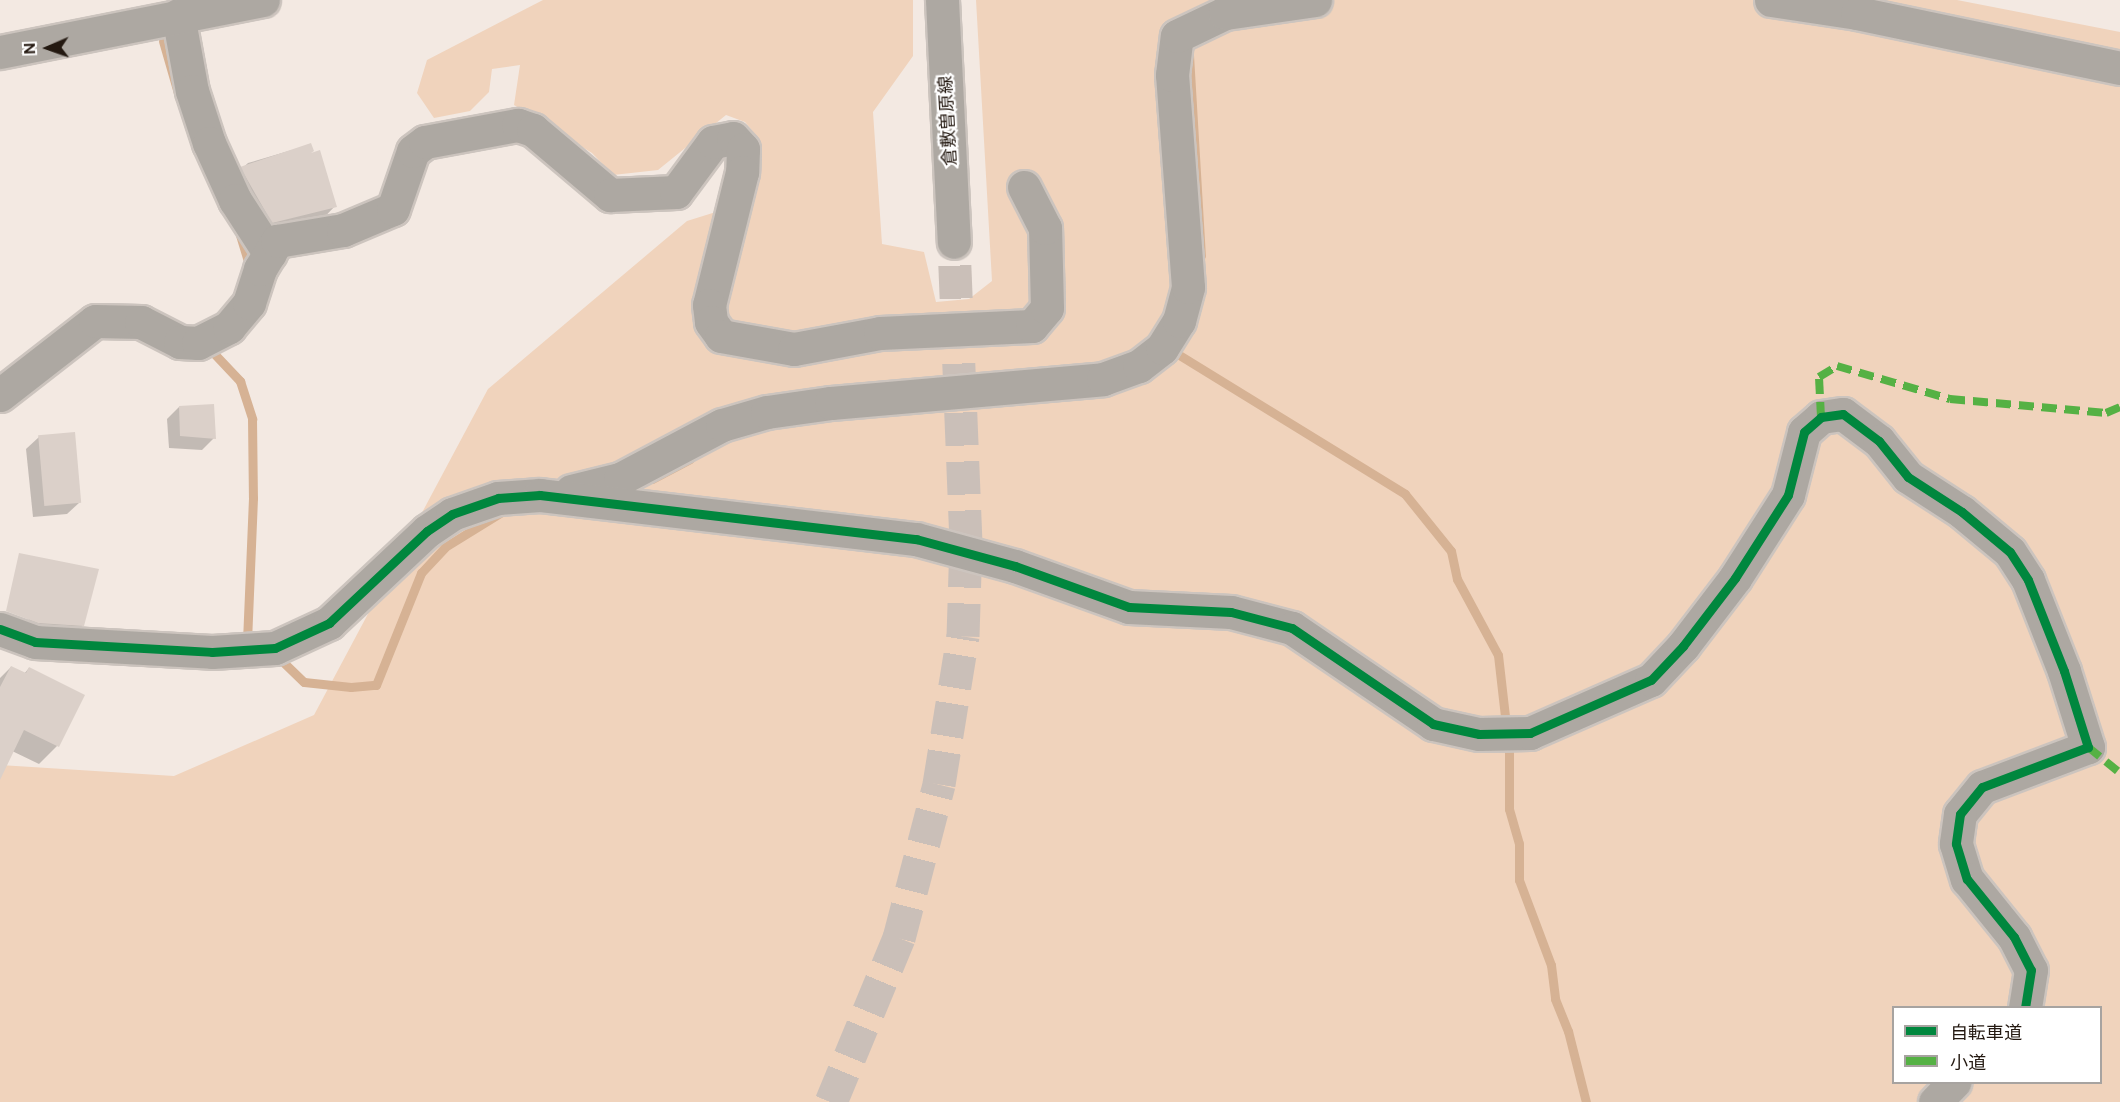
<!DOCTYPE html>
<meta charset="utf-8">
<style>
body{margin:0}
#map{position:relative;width:2120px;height:1102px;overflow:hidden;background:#f3e9e2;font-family:"DM Sans","Noto Sans JP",sans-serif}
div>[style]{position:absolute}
.green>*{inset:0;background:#f0d3bc}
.shadow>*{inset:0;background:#0003}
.stream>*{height:9px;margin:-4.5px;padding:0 4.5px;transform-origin:4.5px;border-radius:4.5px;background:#d6b294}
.building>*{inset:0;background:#dbd0c9;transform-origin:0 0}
.minor-tunnel>*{height:33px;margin-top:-16.5px;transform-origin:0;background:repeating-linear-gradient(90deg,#cabfb8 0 33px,transparent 0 49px)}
.roads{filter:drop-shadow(2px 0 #ccc4be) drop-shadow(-2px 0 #ccc4be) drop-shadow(0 2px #ccc4be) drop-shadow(0 -2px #ccc4be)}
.minor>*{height:33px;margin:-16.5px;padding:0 16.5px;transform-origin:16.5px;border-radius:16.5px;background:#ada8a2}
.quiet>*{height:8px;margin-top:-4px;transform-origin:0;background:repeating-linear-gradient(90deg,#55b144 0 15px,transparent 0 23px)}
.cycleway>*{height:9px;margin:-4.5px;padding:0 4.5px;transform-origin:4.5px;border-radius:4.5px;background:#00873e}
span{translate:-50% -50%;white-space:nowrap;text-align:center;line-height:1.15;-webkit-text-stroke:4.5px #fff;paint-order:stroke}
.street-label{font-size:18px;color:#241911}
.legend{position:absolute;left:1892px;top:1006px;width:210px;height:78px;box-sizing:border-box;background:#fff;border:2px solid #a7a3a0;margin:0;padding:8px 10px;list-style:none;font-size:18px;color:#241911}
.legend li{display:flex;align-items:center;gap:12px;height:30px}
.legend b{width:30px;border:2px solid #a7a3a0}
.north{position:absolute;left:18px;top:18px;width:60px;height:60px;-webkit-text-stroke:4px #fff;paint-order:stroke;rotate:268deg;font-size:16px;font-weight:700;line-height:24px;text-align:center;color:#241911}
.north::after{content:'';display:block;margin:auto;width:21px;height:27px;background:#241911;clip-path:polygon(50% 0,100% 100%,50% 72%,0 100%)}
</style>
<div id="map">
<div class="green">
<i style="clip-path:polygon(evenodd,543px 0,913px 0,913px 56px,873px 112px,882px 244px,924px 252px,936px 302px,969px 299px,992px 281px,976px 0,1957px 0,2120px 32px,2120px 1102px,0 1102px,0 765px,174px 776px,314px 715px,488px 389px,687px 221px,751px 201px,759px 139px,745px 122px,726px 115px,658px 170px,613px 175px,592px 153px,514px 105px,520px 65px,492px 69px,489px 92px,470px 111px,434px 118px,417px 93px,427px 60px,543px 0,1894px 1008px,2100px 1008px,2100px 1082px,1894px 1082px,1894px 1008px)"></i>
</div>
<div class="shadow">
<i style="clip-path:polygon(292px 150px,307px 155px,335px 206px,318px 224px,255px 240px,224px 185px,248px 163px)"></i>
<i style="clip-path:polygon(179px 407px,214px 438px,202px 450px,169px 448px,167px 419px)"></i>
<i style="clip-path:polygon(39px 437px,80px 502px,67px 514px,33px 517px,26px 449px)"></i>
<i style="clip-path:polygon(50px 576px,83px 625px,71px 638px,23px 631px)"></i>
<i style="clip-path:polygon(11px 667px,24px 674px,29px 668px,83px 695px,57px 746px,39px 764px,10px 750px,0 760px,0 678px)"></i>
</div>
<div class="stream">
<i style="left:163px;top:41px;width:54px;rotate:73.9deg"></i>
<i style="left:1189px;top:55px;width:201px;rotate:86.6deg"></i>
<i style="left:240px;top:235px;width:34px;rotate:73deg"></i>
<i style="left:206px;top:345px;width:50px;rotate:46.6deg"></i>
<i style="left:240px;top:381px;width:40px;rotate:72deg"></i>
<i style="left:252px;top:419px;width:79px;rotate:89.3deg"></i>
<i style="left:253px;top:498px;width:142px;rotate:92.4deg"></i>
<i style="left:1176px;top:353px;width:269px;rotate:31.6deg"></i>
<i style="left:1405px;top:494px;width:73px;rotate:51.1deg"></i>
<i style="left:1451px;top:551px;width:29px;rotate:78deg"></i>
<i style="left:1457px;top:579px;width:86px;rotate:61.7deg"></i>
<i style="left:1498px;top:655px;width:61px;rotate:83.5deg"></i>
<i style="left:652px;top:479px;width:43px;rotate:-27.8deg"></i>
<i style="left:272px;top:659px;width:8px"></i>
<i style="left:280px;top:659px;width:33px;rotate:44deg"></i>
<i style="left:304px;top:682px;width:47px;rotate:6.1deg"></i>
<i style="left:351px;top:687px;width:25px;rotate:-5deg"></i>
<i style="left:376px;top:685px;width:121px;rotate:-68.1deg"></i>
<i style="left:421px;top:573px;width:35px;rotate:-47deg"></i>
<i style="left:445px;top:547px;width:70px;rotate:-31.7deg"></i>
<i style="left:1509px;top:747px;width:62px;rotate:90deg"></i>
<i style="left:1509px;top:809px;width:36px;rotate:74deg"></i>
<i style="left:1519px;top:844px;width:36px;rotate:90deg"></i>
<i style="left:1519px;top:880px;width:91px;rotate:69.4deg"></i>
<i style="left:1551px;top:965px;width:34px;rotate:83deg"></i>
<i style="left:1555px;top:999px;width:35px;rotate:68deg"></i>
<i style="left:1568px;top:1031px;width:73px;rotate:75.8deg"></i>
</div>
<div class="building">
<i style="clip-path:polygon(311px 143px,314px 151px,311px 153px,320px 150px,337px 207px,272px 223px,240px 167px)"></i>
<i style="clip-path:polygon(214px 404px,216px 439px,180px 436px,179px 406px)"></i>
<i style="left:75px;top:432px;width:71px;height:37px;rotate:85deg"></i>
<i style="clip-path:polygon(19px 553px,99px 569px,84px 626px,38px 623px,6px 611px)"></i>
<i style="clip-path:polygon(11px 666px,26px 673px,29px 667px,85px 695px,59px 747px,24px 730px,0 780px,0 687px)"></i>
</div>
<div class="minor-tunnel">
<i style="left:831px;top:1102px;width:178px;rotate:-67.5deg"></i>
<i style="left:899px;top:938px;width:159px;rotate:-75.4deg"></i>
<i style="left:939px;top:784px;width:150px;rotate:-80.8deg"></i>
<i style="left:963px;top:636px;width:93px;rotate:-88.2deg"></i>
<i style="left:966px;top:543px;width:301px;rotate:-92.3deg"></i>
</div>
<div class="roads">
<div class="minor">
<i style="left:942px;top:0;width:242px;rotate:87.2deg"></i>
<i style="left:1771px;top:0;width:87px;rotate:8.6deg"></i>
<i style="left:1857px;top:13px;width:269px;rotate:11.8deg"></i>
<i style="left:178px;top:15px;width:77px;rotate:79.6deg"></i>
<i style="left:192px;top:91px;width:55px;rotate:71.9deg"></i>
<i style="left:209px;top:143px;width:63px;rotate:65.5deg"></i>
<i style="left:235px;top:200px;width:64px;rotate:57.1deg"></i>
<i style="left:0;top:52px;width:268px;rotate:-11.2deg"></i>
<i style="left:0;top:395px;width:120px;rotate:-37.9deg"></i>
<i style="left:95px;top:321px;width:46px;rotate:1.2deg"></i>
<i style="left:141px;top:322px;width:44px;rotate:27.1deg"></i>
<i style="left:180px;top:342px;width:18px;rotate:3deg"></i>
<i style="left:198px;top:343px;width:35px;rotate:-27deg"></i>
<i style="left:229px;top:327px;width:31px;rotate:-50deg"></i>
<i style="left:249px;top:303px;width:36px;rotate:-72deg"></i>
<i style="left:260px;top:269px;width:33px;rotate:-59deg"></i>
<i style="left:277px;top:241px;width:67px;rotate:-9.5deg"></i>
<i style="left:343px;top:230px;width:54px;rotate:-22.8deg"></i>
<i style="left:393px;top:209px;width:61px;rotate:-71deg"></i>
<i style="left:413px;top:151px;width:15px;rotate:-37deg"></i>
<i style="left:425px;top:142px;width:95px;rotate:-10.4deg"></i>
<i style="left:518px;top:125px;width:16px;rotate:18deg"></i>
<i style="left:533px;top:130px;width:101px;rotate:40.2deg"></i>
<i style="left:610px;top:195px;width:66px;rotate:-2.6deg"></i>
<i style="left:676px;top:192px;width:62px;rotate:-53.5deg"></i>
<i style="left:713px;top:142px;width:20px;rotate:-11deg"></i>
<i style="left:733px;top:138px;width:15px;rotate:48deg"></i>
<i style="left:743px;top:149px;width:23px;rotate:92deg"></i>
<i style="left:742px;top:172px;width:137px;rotate:103.9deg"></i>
<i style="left:709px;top:305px;width:17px;rotate:83deg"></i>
<i style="left:711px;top:322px;width:17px;rotate:54deg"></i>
<i style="left:721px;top:336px;width:74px;rotate:10.1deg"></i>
<i style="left:794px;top:349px;width:87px;rotate:-10.5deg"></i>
<i style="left:880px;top:333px;width:152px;rotate:-2.6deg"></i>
<i style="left:1032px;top:326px;width:23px;rotate:-50deg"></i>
<i style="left:1047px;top:308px;width:80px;rotate:-91.4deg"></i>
<i style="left:1045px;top:228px;width:46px;rotate:-117.1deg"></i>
<i style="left:571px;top:491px;width:50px;rotate:-13.8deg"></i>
<i style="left:620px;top:479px;width:115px;rotate:-27.9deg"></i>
<i style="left:722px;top:425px;width:47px;rotate:-16.1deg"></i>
<i style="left:767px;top:412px;width:65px;rotate:-8deg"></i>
<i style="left:831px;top:403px;width:273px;rotate:-5deg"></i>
<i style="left:1103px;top:379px;width:38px;rotate:-20deg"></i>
<i style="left:1139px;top:366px;width:29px;rotate:-38deg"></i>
<i style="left:1162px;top:348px;width:32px;rotate:-58deg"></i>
<i style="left:1179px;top:321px;width:35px;rotate:-75deg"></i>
<i style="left:1188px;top:287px;width:213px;rotate:-94.3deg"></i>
<i style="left:1172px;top:75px;width:39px;rotate:-83deg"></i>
<i style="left:1177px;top:36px;width:53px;rotate:-25.6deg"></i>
<i style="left:1225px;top:13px;width:91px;rotate:-8.2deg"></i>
<i style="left:0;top:629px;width:37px;rotate:20deg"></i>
<i style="left:35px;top:642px;width:177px;rotate:3.2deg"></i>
<i style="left:212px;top:652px;width:63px;rotate:-3.6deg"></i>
<i style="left:275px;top:648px;width:60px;rotate:-24.8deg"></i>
<i style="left:329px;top:623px;width:134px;rotate:-43.2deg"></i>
<i style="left:427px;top:531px;width:30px;rotate:-34deg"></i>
<i style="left:452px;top:514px;width:49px;rotate:-19.2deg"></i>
<i style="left:498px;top:498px;width:42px;rotate:-4.1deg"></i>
<i style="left:540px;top:495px;width:379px;rotate:6.7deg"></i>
<i style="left:916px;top:539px;width:103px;rotate:15.3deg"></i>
<i style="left:1015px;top:566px;width:121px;rotate:19.8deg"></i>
<i style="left:1129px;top:607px;width:102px;rotate:2.8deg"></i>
<i style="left:1231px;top:612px;width:63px;rotate:14.7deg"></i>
<i style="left:1292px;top:628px;width:171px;rotate:34.2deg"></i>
<i style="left:1433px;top:724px;width:47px;rotate:12.3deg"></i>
<i style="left:1479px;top:734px;width:51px;rotate:-1.1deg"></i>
<i style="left:1530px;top:733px;width:132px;rotate:-23.7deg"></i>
<i style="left:1651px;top:680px;width:47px;rotate:-46.7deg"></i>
<i style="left:1683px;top:646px;width:86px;rotate:-52.6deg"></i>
<i style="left:1735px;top:578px;width:98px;rotate:-57.4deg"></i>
<i style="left:1788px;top:495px;width:65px;rotate:-75.7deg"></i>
<i style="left:1804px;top:432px;width:23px;rotate:-41deg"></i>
<i style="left:1821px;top:417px;width:22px;rotate:-8deg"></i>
<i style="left:1843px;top:414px;width:45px;rotate:36.9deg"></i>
<i style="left:1879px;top:441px;width:46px;rotate:51.1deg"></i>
<i style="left:1908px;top:477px;width:64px;rotate:32.9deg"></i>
<i style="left:1962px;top:512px;width:62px;rotate:39.8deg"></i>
<i style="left:2010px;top:552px;width:33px;rotate:57deg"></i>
<i style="left:2028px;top:580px;width:98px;rotate:68.4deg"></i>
<i style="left:2064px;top:671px;width:80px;rotate:72.5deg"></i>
<i style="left:2088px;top:747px;width:113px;rotate:159.3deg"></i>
<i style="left:1982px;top:787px;width:35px;rotate:129deg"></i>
<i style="left:1960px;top:814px;width:30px;rotate:98deg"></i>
<i style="left:1956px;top:844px;width:37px;rotate:73deg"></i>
<i style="left:1967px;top:879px;width:75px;rotate:51deg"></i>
<i style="left:2014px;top:937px;width:37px;rotate:63deg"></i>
<i style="left:2031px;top:970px;width:38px;rotate:99deg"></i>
<i style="left:1935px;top:1102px;width:28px;rotate:-46deg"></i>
</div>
</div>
<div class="quiet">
<i style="left:1821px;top:417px;width:40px;rotate:-92.9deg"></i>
<i style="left:1819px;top:377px;width:21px;rotate:-31deg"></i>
<i style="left:1837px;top:366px;width:118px;rotate:16.3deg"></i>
<i style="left:1950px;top:399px;width:157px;rotate:5.1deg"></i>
<i style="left:2106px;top:413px;width:15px;rotate:-23deg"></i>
<i style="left:2088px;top:747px;width:41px;rotate:39.1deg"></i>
</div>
<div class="cycleway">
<i style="left:0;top:629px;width:37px;rotate:20deg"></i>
<i style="left:35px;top:642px;width:177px;rotate:3.2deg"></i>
<i style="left:212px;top:652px;width:63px;rotate:-3.6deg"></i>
<i style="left:275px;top:648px;width:60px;rotate:-24.8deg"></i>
<i style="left:329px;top:623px;width:134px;rotate:-43.2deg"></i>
<i style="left:427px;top:531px;width:30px;rotate:-34deg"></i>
<i style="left:452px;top:514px;width:49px;rotate:-19.2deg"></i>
<i style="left:498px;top:498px;width:42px;rotate:-4.1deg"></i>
<i style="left:540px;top:495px;width:379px;rotate:6.7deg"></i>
<i style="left:916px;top:539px;width:103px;rotate:15.3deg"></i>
<i style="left:1015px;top:566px;width:121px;rotate:19.8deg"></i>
<i style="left:1129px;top:607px;width:102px;rotate:2.8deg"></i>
<i style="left:1231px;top:612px;width:63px;rotate:14.7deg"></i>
<i style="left:1292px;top:628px;width:171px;rotate:34.2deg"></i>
<i style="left:1433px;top:724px;width:47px;rotate:12.3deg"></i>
<i style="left:1479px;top:734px;width:51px;rotate:-1.1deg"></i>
<i style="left:1530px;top:733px;width:132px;rotate:-23.7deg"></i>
<i style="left:1651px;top:680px;width:47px;rotate:-46.7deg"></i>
<i style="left:1683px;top:646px;width:86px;rotate:-52.6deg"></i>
<i style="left:1735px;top:578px;width:98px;rotate:-57.4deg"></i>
<i style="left:1788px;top:495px;width:65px;rotate:-75.7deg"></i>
<i style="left:1804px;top:432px;width:23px;rotate:-41deg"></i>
<i style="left:1821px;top:417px;width:22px;rotate:-8deg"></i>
<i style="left:1843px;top:414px;width:45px;rotate:36.9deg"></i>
<i style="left:1879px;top:441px;width:46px;rotate:51.1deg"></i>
<i style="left:1908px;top:477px;width:64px;rotate:32.9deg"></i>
<i style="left:1962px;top:512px;width:62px;rotate:39.8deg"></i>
<i style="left:2010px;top:552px;width:33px;rotate:57deg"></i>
<i style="left:2028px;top:580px;width:98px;rotate:68.4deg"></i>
<i style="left:2064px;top:671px;width:80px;rotate:72.5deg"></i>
<i style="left:2088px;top:747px;width:113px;rotate:159.3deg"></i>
<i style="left:1982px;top:787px;width:35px;rotate:129deg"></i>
<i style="left:1960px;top:814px;width:30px;rotate:98deg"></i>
<i style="left:1956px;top:844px;width:37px;rotate:73deg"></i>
<i style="left:1967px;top:879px;width:75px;rotate:51deg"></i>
<i style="left:2014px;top:937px;width:37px;rotate:63deg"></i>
<i style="left:2031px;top:970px;width:38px;rotate:99deg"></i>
</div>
<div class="street-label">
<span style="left:948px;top:121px;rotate:-93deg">倉敷曽原線</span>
</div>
<ul class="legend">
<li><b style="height:8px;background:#00873e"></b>自転車道</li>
<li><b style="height:8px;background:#55b144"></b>小道</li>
</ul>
<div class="north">N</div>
</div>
